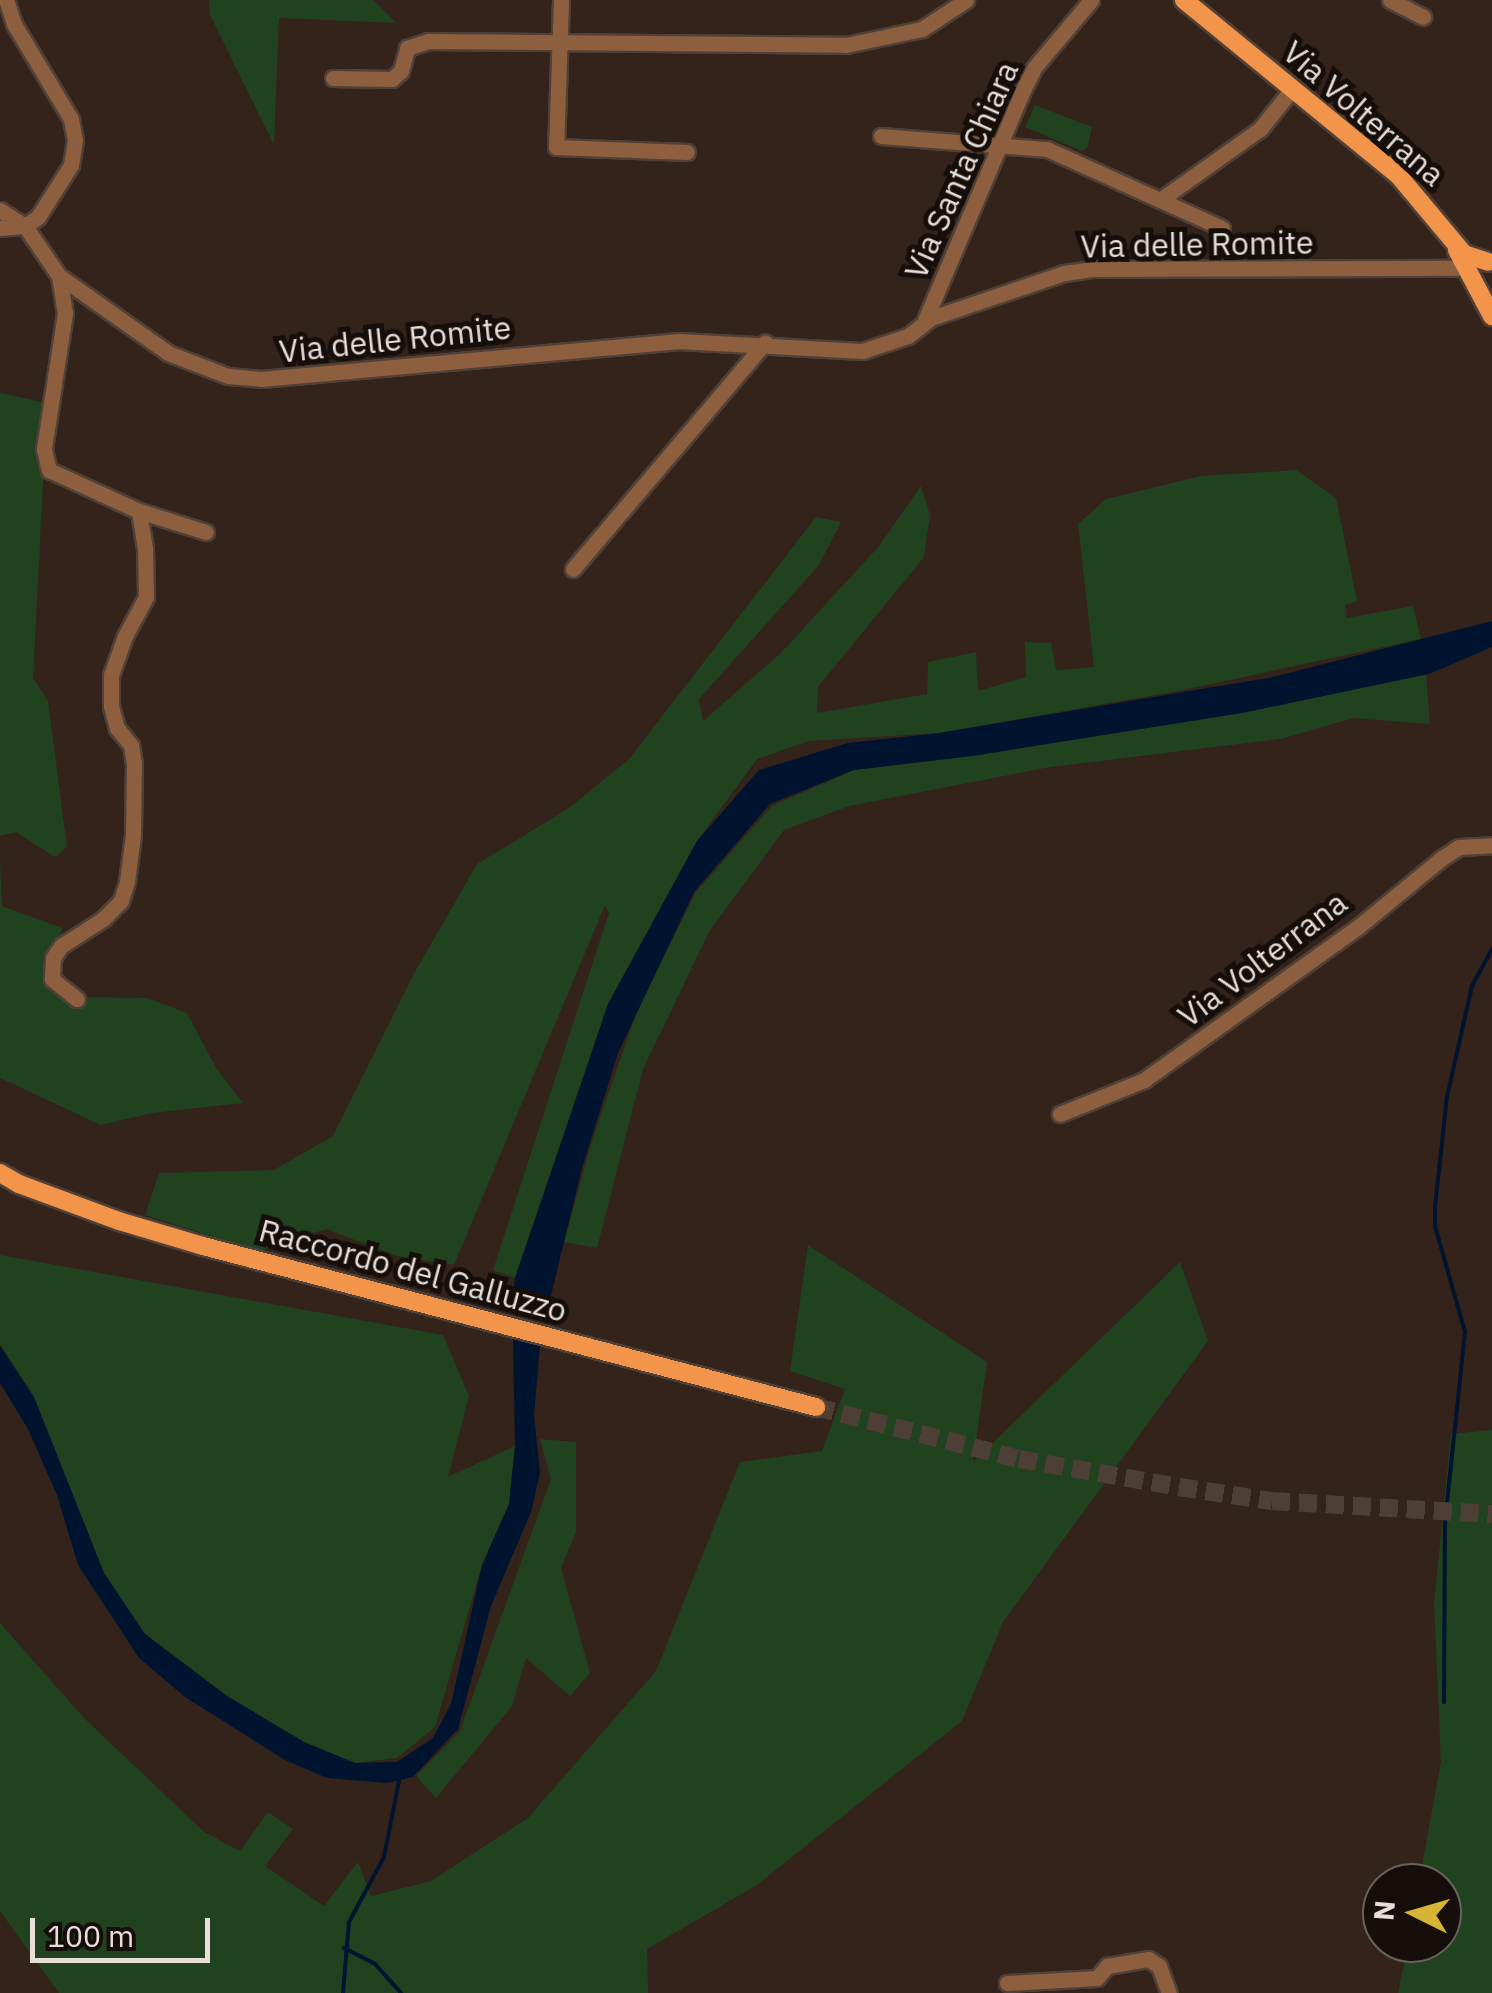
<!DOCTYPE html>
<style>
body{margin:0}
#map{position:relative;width:1492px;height:1993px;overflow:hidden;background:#33231a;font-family:"IBM Plex Sans",sans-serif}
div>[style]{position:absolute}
.green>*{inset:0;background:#21421f}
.water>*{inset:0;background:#001430}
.stream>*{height:4px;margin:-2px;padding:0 2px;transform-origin:2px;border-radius:2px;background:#001430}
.major-tunnel>*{height:18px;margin-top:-9px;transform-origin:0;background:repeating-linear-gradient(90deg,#4e3f36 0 18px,transparent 0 27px)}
.roads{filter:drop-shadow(2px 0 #504138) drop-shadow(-2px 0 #504138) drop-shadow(0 2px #504138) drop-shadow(0 -2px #504138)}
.minor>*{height:15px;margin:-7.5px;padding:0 7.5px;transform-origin:7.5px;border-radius:7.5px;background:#8d5f3e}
.major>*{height:18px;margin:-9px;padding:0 9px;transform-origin:9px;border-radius:9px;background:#f3944b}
span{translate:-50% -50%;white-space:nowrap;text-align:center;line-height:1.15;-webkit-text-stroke:10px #150e0a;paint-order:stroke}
.street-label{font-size:32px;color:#e8ddd7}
.north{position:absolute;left:1362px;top:1863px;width:100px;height:100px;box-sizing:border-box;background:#150e0a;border:2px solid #69615c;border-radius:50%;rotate:275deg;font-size:28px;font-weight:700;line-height:40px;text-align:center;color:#e8ddd7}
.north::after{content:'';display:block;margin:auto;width:35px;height:45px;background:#d7b434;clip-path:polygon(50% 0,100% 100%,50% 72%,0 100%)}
.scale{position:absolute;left:30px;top:1918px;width:180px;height:45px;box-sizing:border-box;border:5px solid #e8ddd7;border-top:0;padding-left:12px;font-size:30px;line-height:35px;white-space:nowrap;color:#e8ddd7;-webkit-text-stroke:8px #150e0a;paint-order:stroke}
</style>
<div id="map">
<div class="green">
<i style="clip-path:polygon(209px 0,373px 0,396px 23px,279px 18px,274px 145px,210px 15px)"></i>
<i style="clip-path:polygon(1035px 105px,1092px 127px,1088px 146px,1082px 151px,1025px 127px)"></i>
<i style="clip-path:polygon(0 393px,47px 403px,33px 678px,48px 701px,67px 847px,55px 857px,16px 832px,0 836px)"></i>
<i style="clip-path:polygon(1296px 470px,1336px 498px,1357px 601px,1345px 605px,1346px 618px,1413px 606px,1421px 639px,1183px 690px,939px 733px,809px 741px,757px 759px,697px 841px,608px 1004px,515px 1278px,493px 1270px,609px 913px,605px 905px,454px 1265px,397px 1256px,326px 1229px,259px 1251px,145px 1215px,159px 1173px,274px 1170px,333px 1136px,412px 977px,477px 864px,569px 808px,629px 759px,816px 517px,841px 522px,819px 565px,699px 699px,703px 721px,781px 653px,879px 546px,921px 486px,930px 515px,924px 557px,818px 687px,817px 713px,927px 694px,928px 662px,976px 652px,978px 691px,1026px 677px,1025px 642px,1051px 643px,1056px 670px,1094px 667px,1078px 524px,1106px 499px,1201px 476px)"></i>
<i style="clip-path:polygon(1426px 674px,1430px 724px,1353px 718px,1281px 739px,1050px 767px,849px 806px,784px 830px,710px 930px,643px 1069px,597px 1248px,564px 1242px,592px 1141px,637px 1011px,696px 892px,772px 806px,854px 770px,972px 756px)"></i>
<i style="clip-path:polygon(0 857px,2px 906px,62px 928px,49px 981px,72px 997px,147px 998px,187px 1013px,216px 1068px,243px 1103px,152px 1113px,101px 1125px,0 1078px)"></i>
<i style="clip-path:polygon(808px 1245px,987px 1362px,973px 1462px,1180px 1262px,1208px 1341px,1003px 1622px,962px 1721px,757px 1885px,647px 1949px,648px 1993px,59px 1993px,0 1911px,0 1623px,83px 1717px,204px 1832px,240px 1851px,268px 1812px,293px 1829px,265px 1866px,324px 1906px,358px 1862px,371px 1896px,431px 1881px,528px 1818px,656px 1671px,740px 1462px,822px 1451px,845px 1389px,790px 1371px)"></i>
<i style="clip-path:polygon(0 1255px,443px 1335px,469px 1396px,448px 1477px,515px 1446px,509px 1504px,482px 1565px,435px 1727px,397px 1758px,355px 1763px,304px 1742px,227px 1696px,145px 1634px,104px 1573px,34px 1397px,0 1344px)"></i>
<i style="clip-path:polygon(1492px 1430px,1492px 1993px,1398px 1993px,1408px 1943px,1442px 1943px,1442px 1883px,1419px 1883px,1441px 1761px,1434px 1604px,1451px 1434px)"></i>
<i style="clip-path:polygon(540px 1439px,576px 1442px,576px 1532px,561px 1568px,590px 1673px,570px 1696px,526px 1658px,512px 1706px,436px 1798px,416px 1776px,460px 1731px,551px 1479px)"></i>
</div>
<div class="water">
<i style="clip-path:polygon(1492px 621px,1492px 647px,1429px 674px,1242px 713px,972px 756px,854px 770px,770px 804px,694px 892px,618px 1053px,582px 1168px,545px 1320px,511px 1312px,515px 1278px,608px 1004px,697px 841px,759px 770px,848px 743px,939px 733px,1273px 677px)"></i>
<i style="clip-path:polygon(513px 1339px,540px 1345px,534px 1415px,540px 1473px,531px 1512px,491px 1606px,458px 1729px,413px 1777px,387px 1783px,327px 1778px,285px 1760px,185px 1697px,139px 1658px,78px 1565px,57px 1495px,28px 1429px,0 1383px,0 1346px,34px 1397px,104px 1573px,145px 1634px,227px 1696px,304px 1742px,355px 1763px,397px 1762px,433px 1738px,451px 1704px,482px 1565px,509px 1504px,515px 1446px)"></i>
</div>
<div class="stream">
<i style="left:1444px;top:1702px;width:180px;rotate:-89.7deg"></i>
<i style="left:1445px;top:1522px;width:191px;rotate:-84deg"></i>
<i style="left:1465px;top:1332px;width:110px;rotate:-105.8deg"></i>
<i style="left:1435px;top:1226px;width:19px;rotate:-90deg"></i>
<i style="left:1435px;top:1207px;width:111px;rotate:-83.8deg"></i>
<i style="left:1447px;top:1097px;width:114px;rotate:-77.3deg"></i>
<i style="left:1472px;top:986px;width:42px;rotate:-61.6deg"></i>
<i style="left:344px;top:1948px;width:35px;rotate:27deg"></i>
<i style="left:375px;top:1964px;width:39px;rotate:48deg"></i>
<i style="left:343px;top:1993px;width:71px;rotate:-85.2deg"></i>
<i style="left:349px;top:1922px;width:74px;rotate:-61.7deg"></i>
<i style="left:384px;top:1857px;width:83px;rotate:-78.8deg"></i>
</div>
<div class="major-tunnel">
<i style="left:816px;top:1407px;width:210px;rotate:14.4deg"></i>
<i style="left:1019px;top:1459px;width:162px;rotate:9.9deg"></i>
<i style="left:1179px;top:1487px;width:94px;rotate:8.6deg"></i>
<i style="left:1272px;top:1501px;width:220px;rotate:3.4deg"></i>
</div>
<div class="roads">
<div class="minor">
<i style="left:561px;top:0;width:147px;rotate:91.9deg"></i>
<i style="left:556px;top:147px;width:131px;rotate:2.2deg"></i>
<i style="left:1390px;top:0;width:37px;rotate:27deg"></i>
<i style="left:333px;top:78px;width:59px;rotate:1deg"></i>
<i style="left:392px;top:79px;width:12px;rotate:-42deg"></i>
<i style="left:401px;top:71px;width:24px;rotate:-75deg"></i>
<i style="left:407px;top:48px;width:22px;rotate:-18deg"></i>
<i style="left:428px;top:41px;width:418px;rotate:0.5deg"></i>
<i style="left:846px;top:45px;width:78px;rotate:-11.9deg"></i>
<i style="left:922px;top:29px;width:53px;rotate:-33.4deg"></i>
<i style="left:881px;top:136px;width:167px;rotate:4.5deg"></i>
<i style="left:1047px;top:149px;width:192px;rotate:24.3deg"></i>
<i style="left:1160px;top:200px;width:123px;rotate:-35.4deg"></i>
<i style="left:1260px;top:129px;width:51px;rotate:-51.3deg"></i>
<i style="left:0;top:210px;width:30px;rotate:33deg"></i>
<i style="left:25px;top:226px;width:60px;rotate:55.8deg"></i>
<i style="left:59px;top:276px;width:133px;rotate:35.2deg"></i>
<i style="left:168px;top:353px;width:64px;rotate:21deg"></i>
<i style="left:228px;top:376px;width:33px;rotate:5deg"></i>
<i style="left:261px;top:379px;width:420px;rotate:-5.2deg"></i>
<i style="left:679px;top:341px;width:183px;rotate:3.1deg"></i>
<i style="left:862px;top:351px;width:48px;rotate:-18.1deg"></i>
<i style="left:908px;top:336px;width:29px;rotate:-38deg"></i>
<i style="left:931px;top:318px;width:140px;rotate:-18.7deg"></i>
<i style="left:1064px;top:273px;width:30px;rotate:-8deg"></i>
<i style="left:1094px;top:269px;width:372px;rotate:-0.2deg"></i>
<i style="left:0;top:228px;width:25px;rotate:-5deg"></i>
<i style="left:25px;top:226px;width:16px;rotate:-35deg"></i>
<i style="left:38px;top:217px;width:62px;rotate:-57.6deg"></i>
<i style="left:71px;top:165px;width:25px;rotate:-81deg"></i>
<i style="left:75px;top:140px;width:21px;rotate:-101deg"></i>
<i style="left:71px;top:119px;width:111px;rotate:-121deg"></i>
<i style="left:14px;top:24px;width:25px;rotate:-108deg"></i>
<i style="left:59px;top:276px;width:37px;rotate:81deg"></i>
<i style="left:65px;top:313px;width:138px;rotate:98.8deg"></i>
<i style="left:44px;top:449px;width:22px;rotate:77deg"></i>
<i style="left:49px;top:470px;width:99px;rotate:24.5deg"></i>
<i style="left:139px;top:511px;width:37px;rotate:81deg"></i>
<i style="left:145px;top:548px;width:49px;rotate:88.8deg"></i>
<i style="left:146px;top:597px;width:44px;rotate:118.3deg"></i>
<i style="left:125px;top:636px;width:41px;rotate:109.7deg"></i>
<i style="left:111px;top:675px;width:31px;rotate:90deg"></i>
<i style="left:111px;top:706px;width:23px;rotate:75deg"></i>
<i style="left:117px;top:728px;width:22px;rotate:51deg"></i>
<i style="left:131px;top:745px;width:18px;rotate:81deg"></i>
<i style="left:134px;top:763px;width:72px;rotate:90.8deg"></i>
<i style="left:133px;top:835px;width:47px;rotate:97.3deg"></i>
<i style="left:127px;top:882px;width:20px;rotate:108deg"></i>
<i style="left:121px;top:901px;width:25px;rotate:135deg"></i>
<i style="left:103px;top:919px;width:50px;rotate:147.3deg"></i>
<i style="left:61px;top:946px;width:14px;rotate:124deg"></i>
<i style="left:53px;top:958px;width:21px;rotate:93deg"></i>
<i style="left:52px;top:979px;width:32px;rotate:39deg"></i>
<i style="left:925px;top:320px;width:252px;rotate:-66.9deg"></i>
<i style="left:1024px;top:88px;width:22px;rotate:-63deg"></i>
<i style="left:1034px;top:68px;width:89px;rotate:-50deg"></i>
<i style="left:139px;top:511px;width:70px;rotate:17.4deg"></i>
<i style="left:573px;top:569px;width:297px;rotate:-49.7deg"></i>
<i style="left:1060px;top:1114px;width:91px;rotate:-22deg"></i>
<i style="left:1144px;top:1080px;width:263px;rotate:-35.6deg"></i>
<i style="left:1358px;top:927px;width:109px;rotate:-39.4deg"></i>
<i style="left:1442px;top:858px;width:20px;rotate:-33deg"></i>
<i style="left:1459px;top:847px;width:33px;rotate:-3deg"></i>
<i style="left:1007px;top:1983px;width:90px;rotate:-3.2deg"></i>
<i style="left:1097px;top:1978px;width:16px;rotate:-50deg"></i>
<i style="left:1107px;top:1966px;width:42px;rotate:-9.7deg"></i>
<i style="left:1148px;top:1959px;width:13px;rotate:32deg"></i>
<i style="left:1159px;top:1966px;width:29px;rotate:70deg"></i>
</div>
<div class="major">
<i style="left:1184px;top:0;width:276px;rotate:39.3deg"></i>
<i style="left:1398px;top:175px;width:103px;rotate:50.1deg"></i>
<i style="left:1464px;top:254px;width:25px;rotate:18deg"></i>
<i style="left:1457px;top:250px;width:75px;rotate:62.1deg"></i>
<i style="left:0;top:1173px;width:22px;rotate:30deg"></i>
<i style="left:19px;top:1184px;width:107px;rotate:20.3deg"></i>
<i style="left:119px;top:1221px;width:88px;rotate:16.6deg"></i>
<i style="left:203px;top:1246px;width:634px;rotate:14.72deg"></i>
</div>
</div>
<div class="street-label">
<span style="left:1364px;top:113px;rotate:41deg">Via Volterrana</span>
<span style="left:961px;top:170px;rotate:-66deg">Via Santa Chiara</span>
<span style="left:1197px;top:244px;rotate:-1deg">Via delle Romite</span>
<span style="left:395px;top:339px;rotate:-6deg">Via delle Romite</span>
<span style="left:1262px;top:959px;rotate:-37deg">Via Volterrana</span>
<span style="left:413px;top:1270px;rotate:15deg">Raccordo del Galluzzo</span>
</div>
<div class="north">N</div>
<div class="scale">100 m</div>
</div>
